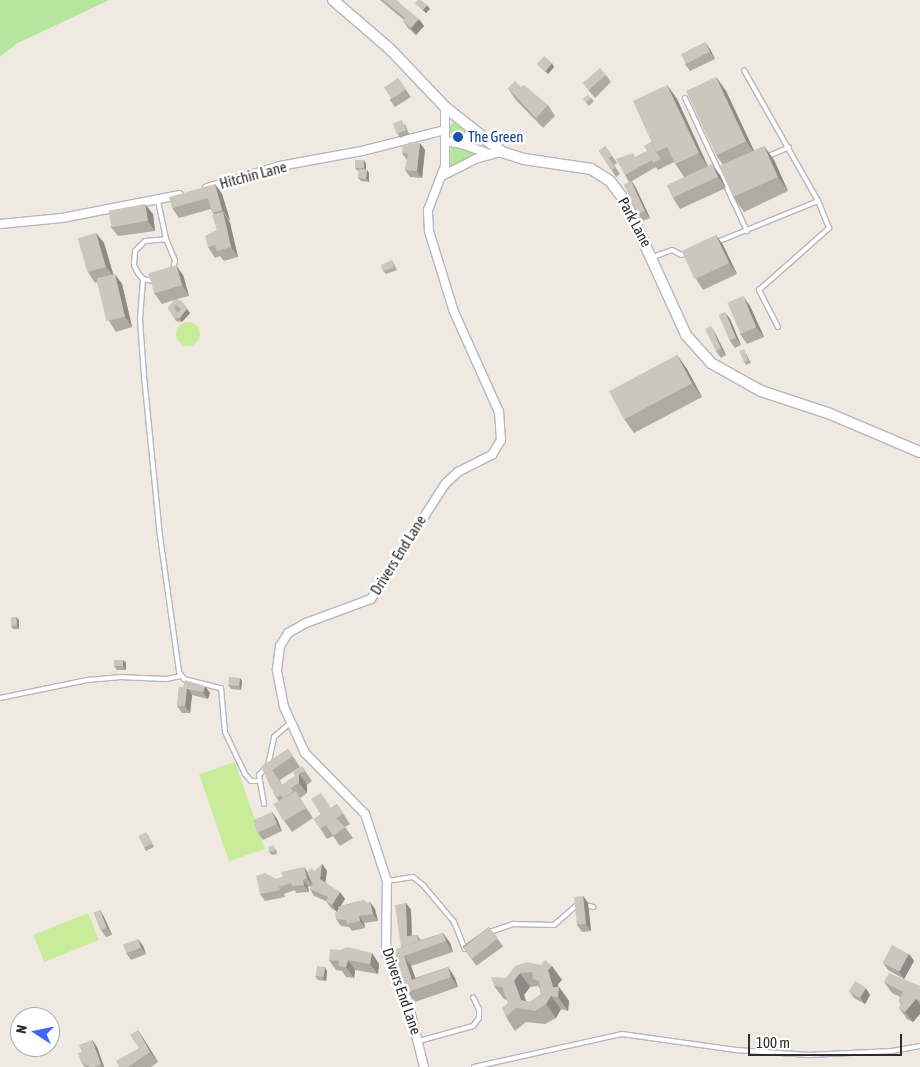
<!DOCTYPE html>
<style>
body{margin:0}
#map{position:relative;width:920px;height:1067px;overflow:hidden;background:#efe9e1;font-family:"Asap Condensed",sans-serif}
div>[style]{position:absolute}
.green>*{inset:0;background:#b6e59e}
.round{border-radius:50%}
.pitch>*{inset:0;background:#c9ec9a;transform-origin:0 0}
.roads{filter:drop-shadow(1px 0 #b4b7c1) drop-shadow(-1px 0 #b4b7c1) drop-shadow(0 1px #b4b7c1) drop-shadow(0 -1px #b4b7c1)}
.service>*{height:4px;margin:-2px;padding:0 2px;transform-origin:2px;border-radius:2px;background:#fff}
.minor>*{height:8px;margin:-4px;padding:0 4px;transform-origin:4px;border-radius:4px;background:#fff}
.tertiary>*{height:10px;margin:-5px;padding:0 5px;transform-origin:5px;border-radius:5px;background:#fff}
.wall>*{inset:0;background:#afaba4;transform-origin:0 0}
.shaded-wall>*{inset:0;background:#8e8b86}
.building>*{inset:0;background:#cbc7bf;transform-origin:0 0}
.dots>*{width:14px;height:14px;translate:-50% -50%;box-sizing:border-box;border:2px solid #fff;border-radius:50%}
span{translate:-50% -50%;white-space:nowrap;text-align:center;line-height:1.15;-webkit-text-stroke:5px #fff;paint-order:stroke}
.transit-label{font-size:15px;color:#164399}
.left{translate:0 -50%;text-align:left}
.street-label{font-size:15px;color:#2e2e2e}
.north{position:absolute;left:10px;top:1007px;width:50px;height:50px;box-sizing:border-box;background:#fff;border:1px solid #ababab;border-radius:50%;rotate:281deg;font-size:14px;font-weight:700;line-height:20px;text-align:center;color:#2e2e2e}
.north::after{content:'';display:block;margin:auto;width:18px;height:22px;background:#4264fb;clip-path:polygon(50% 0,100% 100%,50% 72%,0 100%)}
.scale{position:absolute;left:748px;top:1034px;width:154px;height:22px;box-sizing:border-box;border:2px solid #2e2e2e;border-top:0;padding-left:6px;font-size:15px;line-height:18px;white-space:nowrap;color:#2e2e2e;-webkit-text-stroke:4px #fff;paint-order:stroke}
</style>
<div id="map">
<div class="green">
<i style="clip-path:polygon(0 0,109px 0,16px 44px,0 57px)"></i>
<i class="round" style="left:449px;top:122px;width:14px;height:14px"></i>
<i style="clip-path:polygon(454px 146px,477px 153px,477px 155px,451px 168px,449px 166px,450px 150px)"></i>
</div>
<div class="pitch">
<i class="round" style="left:176px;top:322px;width:24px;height:24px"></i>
<i style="left:235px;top:762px;width:92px;height:38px;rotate:71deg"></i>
<i style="left:88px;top:913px;width:29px;height:59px;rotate:68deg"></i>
</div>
<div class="roads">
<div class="service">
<i style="left:685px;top:98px;width:147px;rotate:65deg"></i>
<i style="left:766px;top:157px;width:25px;rotate:-23deg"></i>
<i style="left:158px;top:201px;width:39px;rotate:78deg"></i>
<i style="left:166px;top:239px;width:23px;rotate:67deg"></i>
<i style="left:175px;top:260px;width:10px;rotate:101deg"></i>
<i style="left:717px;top:242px;width:109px;rotate:-22.1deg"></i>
<i style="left:818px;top:201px;width:150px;rotate:-119.5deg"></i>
<i style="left:653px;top:257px;width:20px;rotate:-20deg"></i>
<i style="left:672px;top:250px;width:10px;rotate:29deg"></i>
<i style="left:681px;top:255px;width:6px;rotate:-18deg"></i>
<i style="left:143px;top:279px;width:41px;rotate:94.2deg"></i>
<i style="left:140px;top:320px;width:56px;rotate:85.9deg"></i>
<i style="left:144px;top:376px;width:161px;rotate:84.3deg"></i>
<i style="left:160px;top:536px;width:137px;rotate:82deg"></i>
<i style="left:179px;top:672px;width:9px;rotate:54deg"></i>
<i style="left:184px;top:679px;width:38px;rotate:14deg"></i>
<i style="left:221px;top:688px;width:44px;rotate:84.8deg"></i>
<i style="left:225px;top:732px;width:47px;rotate:64.5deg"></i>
<i style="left:245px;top:774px;width:9px;rotate:49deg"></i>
<i style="left:251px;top:781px;width:7px"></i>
<i style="left:153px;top:281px;width:10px;rotate:-169deg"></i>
<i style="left:143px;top:279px;width:8px;rotate:-130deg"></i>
<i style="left:138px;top:273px;width:9px;rotate:-117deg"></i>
<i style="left:134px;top:265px;width:14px;rotate:-86deg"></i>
<i style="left:135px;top:251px;width:14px;rotate:-45deg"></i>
<i style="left:145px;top:241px;width:21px;rotate:-5deg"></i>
<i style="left:778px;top:327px;width:42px;rotate:-117.2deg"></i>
<i style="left:759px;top:290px;width:94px;rotate:-41.5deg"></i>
<i style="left:829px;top:228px;width:29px;rotate:-112deg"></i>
<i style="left:0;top:698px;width:89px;rotate:-11.7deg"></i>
<i style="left:87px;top:680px;width:32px;rotate:-5deg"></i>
<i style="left:119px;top:677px;width:47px;rotate:2.4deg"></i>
<i style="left:166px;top:679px;width:15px;rotate:-11deg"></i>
<i style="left:264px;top:804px;width:29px;rotate:-100deg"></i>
<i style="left:259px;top:775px;width:13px;rotate:-45deg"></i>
<i style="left:268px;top:766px;width:30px;rotate:-78deg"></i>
<i style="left:274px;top:737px;width:21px;rotate:-41deg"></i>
<i style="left:387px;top:881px;width:26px;rotate:-9deg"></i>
<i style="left:413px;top:877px;width:13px;rotate:39deg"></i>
<i style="left:423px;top:885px;width:48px;rotate:50deg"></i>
<i style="left:454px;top:922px;width:29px;rotate:68deg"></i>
<i style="left:487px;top:933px;width:28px;rotate:-19deg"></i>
<i style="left:513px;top:924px;width:41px;rotate:1.4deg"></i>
<i style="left:554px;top:925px;width:33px;rotate:-41deg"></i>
<i style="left:579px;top:903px;width:15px;rotate:16deg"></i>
<i style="left:419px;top:1041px;width:56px;rotate:-15.5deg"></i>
<i style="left:473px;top:1026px;width:10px;rotate:-53deg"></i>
<i style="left:479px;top:1018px;width:9px;rotate:-90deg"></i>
<i style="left:479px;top:1009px;width:13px;rotate:-117deg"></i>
<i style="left:474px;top:1067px;width:152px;rotate:-12.6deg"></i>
<i style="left:622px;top:1034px;width:115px;rotate:8deg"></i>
<i style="left:736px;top:1050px;width:73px;rotate:3.9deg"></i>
<i style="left:809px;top:1055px;width:83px;rotate:-2.8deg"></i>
<i style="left:892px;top:1051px;width:28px;rotate:-10deg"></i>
</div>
<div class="minor">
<i style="left:446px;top:141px;width:16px;rotate:11deg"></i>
<i style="left:462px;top:144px;width:30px;rotate:20deg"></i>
<i style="left:462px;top:144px;width:18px;rotate:-56deg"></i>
<i style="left:442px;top:176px;width:37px;rotate:-27deg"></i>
<i style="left:475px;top:159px;width:28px;rotate:-15deg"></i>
<i style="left:207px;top:188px;width:76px;rotate:-16.8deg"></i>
<i style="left:280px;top:166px;width:83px;rotate:-10.4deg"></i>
<i style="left:362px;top:151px;width:86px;rotate:-14.2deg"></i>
<i style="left:0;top:224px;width:62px;rotate:-5.5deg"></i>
<i style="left:62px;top:218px;width:119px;rotate:-11.1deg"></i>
<i style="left:424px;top:1067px;width:70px;rotate:-104deg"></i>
<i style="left:407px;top:999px;width:51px;rotate:-114.5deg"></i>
<i style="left:386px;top:953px;width:72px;rotate:-89.2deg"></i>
<i style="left:387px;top:881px;width:71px;rotate:-108.2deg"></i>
<i style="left:365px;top:814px;width:86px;rotate:-134.5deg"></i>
<i style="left:305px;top:753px;width:51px;rotate:-114.5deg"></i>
<i style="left:284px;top:707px;width:38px;rotate:-101deg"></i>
<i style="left:277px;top:670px;width:24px;rotate:-83deg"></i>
<i style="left:280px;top:646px;width:15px;rotate:-58deg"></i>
<i style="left:288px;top:633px;width:21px;rotate:-29deg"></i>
<i style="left:306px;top:623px;width:69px;rotate:-20.3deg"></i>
<i style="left:371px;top:599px;width:137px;rotate:-57.2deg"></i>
<i style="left:445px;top:484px;width:18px;rotate:-43deg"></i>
<i style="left:458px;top:472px;width:38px;rotate:-27deg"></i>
<i style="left:492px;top:455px;width:17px;rotate:-59deg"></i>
<i style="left:501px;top:440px;width:28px;rotate:-94deg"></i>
<i style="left:499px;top:412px;width:110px;rotate:-114.2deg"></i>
<i style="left:454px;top:312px;width:85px;rotate:-107.2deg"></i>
<i style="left:429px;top:231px;width:21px;rotate:-93deg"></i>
<i style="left:428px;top:210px;width:47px;rotate:-68.9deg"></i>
<i style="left:445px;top:166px;width:59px;rotate:-90deg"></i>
</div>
<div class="tertiary">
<i style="left:333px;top:0;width:75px;rotate:40.7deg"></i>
<i style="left:390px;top:49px;width:80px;rotate:46.5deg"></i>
<i style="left:445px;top:107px;width:73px;rotate:38.3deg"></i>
<i style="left:502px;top:152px;width:23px;rotate:18deg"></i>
<i style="left:524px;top:159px;width:68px;rotate:8.5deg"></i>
<i style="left:591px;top:169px;width:22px;rotate:32deg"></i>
<i style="left:610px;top:181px;width:25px;rotate:53deg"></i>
<i style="left:625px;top:201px;width:147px;rotate:65.5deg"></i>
<i style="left:686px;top:335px;width:38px;rotate:48deg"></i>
<i style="left:711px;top:363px;width:57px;rotate:29.2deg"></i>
<i style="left:761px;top:391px;width:71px;rotate:18.2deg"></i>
<i style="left:828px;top:413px;width:100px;rotate:23deg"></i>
</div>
</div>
<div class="wall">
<i style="clip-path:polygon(380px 0,396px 0,424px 26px,416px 35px,408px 28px,403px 21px,404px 20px)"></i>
<i style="clip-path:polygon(415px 3px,430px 9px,426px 13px,418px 6px)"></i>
<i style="clip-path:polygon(710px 49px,715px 59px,690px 71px,685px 64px)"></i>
<i style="clip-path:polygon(537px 64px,554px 67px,548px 74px,540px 67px)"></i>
<i style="clip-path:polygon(606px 75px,611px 82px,595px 98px,589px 91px,584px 84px)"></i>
<i style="clip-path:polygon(716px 77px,726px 91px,754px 151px,764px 146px,774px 160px,788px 191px,744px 212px,734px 198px,723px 165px,716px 155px)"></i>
<i style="clip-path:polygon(398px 78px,411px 97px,395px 107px,390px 100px)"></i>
<i style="clip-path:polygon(667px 85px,677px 99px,708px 166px,720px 175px,726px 188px,680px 209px,673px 198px,684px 177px,674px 162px,666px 166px,665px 165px,666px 166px,658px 170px,656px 167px,632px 181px,636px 188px,650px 218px,643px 221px,638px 214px,629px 182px,625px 175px,636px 157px,647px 151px,651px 142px)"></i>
<i style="clip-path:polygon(521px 87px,548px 105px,555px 116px,543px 128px,515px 99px,508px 88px)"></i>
<i style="clip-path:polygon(591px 98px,594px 101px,589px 106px,583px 99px)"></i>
<i style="clip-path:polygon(405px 124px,409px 134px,400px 138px,398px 134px)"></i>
<i style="clip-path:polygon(420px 143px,425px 150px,422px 178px,410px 177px,405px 170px,407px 160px,402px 153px,408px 146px)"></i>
<i style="clip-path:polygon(605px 146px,617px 163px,614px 165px,620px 174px,616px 177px,599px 151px)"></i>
<i style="clip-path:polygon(366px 164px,366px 170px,369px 173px,369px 182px,361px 181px,358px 178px,359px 171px,358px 171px,355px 168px)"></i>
<i style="clip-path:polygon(215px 184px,222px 194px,230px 220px,229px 221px,230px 223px,238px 257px,224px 261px,220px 256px,215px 258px,208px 247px,217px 230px,214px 215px,211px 209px,179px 218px,172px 208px)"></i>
<i style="clip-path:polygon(153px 214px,155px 231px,118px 236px,110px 226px)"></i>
<i style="clip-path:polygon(96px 233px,104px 243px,113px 274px,122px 284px,132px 327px,116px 332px,109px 321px,97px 282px,95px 283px,88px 272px)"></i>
<i style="clip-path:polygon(716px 235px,723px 245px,737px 274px,703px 290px,696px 279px)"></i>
<i style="clip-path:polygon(392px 260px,397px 270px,386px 274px,383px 271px)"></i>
<i style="clip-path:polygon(183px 275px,189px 296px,177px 299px,190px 313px,182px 322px,176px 321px,168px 308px,174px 300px,162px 304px,154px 293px)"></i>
<i style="clip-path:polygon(750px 306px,764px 337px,747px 344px,740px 334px)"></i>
<i style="clip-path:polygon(730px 319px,741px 345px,735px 348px,730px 341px)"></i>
<i style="clip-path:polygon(715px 333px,726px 355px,721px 358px,716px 351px)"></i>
<i style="clip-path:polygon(746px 353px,751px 363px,746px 365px,744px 362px)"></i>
<i style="clip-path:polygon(677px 355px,687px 369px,702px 397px,634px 433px,624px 419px)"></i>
<i style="clip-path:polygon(19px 620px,19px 629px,13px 629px,11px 626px)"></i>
<i style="clip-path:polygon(123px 660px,126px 663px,126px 670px,117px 670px,114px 666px)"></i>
<i style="clip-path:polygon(240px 678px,242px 681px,241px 690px,231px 689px,228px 685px)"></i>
<i style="clip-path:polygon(179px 687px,210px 693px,208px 699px,192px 695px,190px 713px,182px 713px,177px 706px)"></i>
<i style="clip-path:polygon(288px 749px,300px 767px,280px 780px,282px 785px,295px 776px,302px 766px,312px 781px,307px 785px,307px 793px,300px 798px,313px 818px,292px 832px,285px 822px,279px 802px,261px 767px)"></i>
<i style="clip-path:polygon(337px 804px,350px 824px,345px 827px,353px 838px,340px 846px,333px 836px,327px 839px,314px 819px)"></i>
<i style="clip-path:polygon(272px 812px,277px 819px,282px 831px,263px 840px,258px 833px)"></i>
<i style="clip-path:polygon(148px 835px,154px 847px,146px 851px,144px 847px)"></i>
<i style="clip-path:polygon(276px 849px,277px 854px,272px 855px,269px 852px)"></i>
<i style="clip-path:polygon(322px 864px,327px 871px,325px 882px,345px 899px,340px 906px,364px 900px,366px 903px,370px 902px,375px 909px,378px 921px,364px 923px,365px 928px,352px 931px,349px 927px,341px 926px,336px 919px,339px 911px,339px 908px,337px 912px,331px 908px,326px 901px,314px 896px,310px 889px,312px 886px,308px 887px,309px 892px,296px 893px,295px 890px,284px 894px,285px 897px,265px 901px,260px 894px,276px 879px,283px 877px,304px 867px,308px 873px,315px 871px)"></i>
<i style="clip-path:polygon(583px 896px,588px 903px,591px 931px,582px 932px,577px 925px)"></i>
<i style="clip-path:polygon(406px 903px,411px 910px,412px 936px,417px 935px,421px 940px,443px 933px,450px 943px,453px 952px,411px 966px,415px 978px,448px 967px,455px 978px,458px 987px,415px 1002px,408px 992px,401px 947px)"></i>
<i style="clip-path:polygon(100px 910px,104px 917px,112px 935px,106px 937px,101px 930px)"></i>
<i style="left:489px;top:927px;width:24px;height:33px;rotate:54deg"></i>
<i style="clip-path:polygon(138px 939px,143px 946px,146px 954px,131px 960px,126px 953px)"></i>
<i style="clip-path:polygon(341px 950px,372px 953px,379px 964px,378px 974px,355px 970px,354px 978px,346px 977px,342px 971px,336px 970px,329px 960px)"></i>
<i style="clip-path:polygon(909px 954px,914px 961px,904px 979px,888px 970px,883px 963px)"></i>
<i style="clip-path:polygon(evenodd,541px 965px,562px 980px,558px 984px,558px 987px,559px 987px,569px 1001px,568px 1011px,561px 1009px,556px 1018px,545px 1024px,526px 1022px,515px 1031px,506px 1017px,508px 1003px,507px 1000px,504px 999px,494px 986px,506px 978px,541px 965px,538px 986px,540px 989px,541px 994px,530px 1002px,526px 1001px,524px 995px,530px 987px,538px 986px)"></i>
<i style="clip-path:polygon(327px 971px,326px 981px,318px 980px,315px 976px)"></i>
<i style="clip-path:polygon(884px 982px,920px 986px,920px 1014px,913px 1022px,907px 1019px,899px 1008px,901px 1004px,899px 1001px,900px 997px,892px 993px)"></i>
<i style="clip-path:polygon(849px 991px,870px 995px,865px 1004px,854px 998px)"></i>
<i style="clip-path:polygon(138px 1030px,145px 1041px,158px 1062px,151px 1067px,119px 1067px,139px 1048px)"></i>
<i style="clip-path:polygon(92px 1040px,97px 1047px,104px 1067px,85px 1067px,81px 1062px,82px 1052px)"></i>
</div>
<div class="shaded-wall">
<i style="clip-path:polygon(427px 5px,430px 9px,426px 13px,423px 10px)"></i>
<i style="clip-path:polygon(419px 19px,424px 26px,416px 35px,411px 28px)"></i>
<i style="clip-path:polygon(705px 42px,710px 49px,715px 59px,710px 52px)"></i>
<i style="clip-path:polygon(552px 63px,554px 67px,548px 74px,546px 71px)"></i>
<i style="clip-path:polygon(716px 77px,726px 91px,756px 155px,746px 141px)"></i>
<i style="clip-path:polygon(667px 85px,677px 99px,708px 167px,699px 153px)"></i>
<i style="clip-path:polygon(420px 143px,425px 150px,422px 178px,417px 171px)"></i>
<i style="clip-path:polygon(764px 146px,774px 160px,788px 191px,778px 177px)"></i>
<i style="clip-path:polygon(364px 160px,366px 164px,366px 171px,364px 168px)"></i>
<i style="clip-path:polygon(712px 164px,720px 175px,726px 188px,718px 177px)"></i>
<i style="clip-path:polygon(367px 170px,369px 173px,369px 182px,366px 178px)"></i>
<i style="clip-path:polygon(631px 181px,636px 188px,650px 218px,645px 211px)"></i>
<i style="clip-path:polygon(215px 184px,222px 194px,230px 220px,222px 210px)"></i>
<i style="clip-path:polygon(145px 204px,153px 214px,155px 231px,148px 221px)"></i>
<i style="clip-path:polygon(223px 212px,230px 223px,238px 257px,231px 247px)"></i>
<i style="clip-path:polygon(96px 233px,104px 243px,114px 277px,106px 267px)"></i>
<i style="clip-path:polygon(716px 235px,723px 245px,737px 274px,729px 263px)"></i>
<i style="clip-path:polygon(176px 265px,183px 275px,189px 296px,182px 285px)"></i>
<i style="clip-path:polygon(115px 274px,122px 284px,132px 327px,125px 317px)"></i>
<i style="clip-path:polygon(743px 296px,750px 306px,764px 337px,756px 327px)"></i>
<i style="clip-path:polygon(183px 303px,190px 313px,182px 322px,180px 318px)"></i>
<i style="clip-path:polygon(725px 312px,730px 319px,741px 345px,736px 338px)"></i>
<i style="clip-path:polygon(711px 326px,715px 333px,726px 355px,721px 348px)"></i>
<i style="clip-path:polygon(677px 355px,687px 369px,702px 397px,692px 383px)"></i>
<i style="clip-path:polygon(16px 617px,19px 620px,19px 629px,17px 625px)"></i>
<i style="clip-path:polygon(123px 660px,126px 663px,126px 670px,123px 666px)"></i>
<i style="clip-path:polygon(240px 678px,242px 681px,241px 690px,239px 686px)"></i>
<i style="clip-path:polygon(205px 686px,210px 693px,208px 699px,203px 692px)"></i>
<i style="clip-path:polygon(187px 688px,192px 695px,190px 713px,185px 706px)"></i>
<i style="clip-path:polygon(299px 774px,307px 785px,307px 793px,299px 783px)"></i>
<i style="clip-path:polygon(272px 812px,277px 819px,282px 831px,277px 824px)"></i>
<i style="clip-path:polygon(322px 864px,327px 871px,325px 886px,320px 879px)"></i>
<i style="clip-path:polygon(304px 867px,309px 874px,312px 886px,307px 878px)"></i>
<i style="clip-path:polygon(303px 880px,308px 887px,309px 892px,304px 885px)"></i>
<i style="clip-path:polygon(340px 892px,345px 899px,337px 912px,332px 905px)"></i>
<i style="clip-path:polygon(583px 896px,588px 903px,591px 931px,586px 924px)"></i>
<i style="clip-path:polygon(370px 902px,375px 909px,378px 921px,373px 914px)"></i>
<i style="clip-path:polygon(406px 903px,411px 910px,412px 943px,407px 936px)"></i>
<i style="clip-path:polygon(100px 910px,104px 917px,112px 935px,107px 928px)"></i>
<i style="clip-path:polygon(359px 916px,364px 923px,365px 928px,360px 921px)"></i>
<i style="clip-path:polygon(443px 933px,450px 943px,453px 952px,446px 941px)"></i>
<i style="clip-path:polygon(138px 939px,143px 946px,146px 954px,141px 947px)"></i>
<i style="clip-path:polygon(372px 953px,379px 964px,378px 974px,370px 964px)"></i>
<i style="clip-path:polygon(909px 954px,914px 961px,904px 979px,899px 972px)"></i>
<i style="clip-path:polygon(404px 956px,411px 966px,419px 988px,412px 980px)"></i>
<i style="clip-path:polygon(348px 960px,355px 970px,354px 978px,346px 967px)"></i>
<i style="clip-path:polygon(552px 966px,562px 980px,558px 984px,559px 990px,559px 987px,569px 1001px,568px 1011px,558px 997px,553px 987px,548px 970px)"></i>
<i style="clip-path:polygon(325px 967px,327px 971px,326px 981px,323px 978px)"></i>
<i style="clip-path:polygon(448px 967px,455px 978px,458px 987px,451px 977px)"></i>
<i style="clip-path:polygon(520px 973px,530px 987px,524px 995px,529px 1010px,521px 1000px,514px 981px)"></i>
<i style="clip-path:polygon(866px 988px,870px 995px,865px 1004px,860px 997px)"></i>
<i style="clip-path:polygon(551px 996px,561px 1009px,556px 1018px,546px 1004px)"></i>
<i style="clip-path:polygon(916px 999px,920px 1005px,920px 1014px,913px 1022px,905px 1012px)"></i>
<i style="clip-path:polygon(138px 1030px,145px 1041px,158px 1062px,150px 1052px)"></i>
<i style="clip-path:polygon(92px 1040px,97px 1047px,104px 1067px,103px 1067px,101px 1064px)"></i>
</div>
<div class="building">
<i style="clip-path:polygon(383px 0,396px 0,419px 19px,411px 28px,403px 21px,405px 18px)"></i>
<i style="clip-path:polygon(418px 0,421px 0,427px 5px,423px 10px,415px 3px)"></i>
<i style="left:705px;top:42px;width:11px;height:27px;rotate:63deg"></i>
<i style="left:544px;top:56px;width:11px;height:11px;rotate:41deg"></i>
<i style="left:600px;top:68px;width:9px;height:23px;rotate:49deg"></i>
<i style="left:716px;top:77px;width:71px;height:33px;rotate:65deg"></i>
<i style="left:398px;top:78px;width:14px;height:17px;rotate:56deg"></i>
<i style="clip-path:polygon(515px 81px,521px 87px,524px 85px,548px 105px,536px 118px,508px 88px)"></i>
<i style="clip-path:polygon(667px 85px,699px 153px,675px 164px,667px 147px,656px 152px,633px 101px)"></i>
<i style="clip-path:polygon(588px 95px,591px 98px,586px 103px,583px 99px)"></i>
<i style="left:402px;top:120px;width:11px;height:10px;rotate:68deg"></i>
<i style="clip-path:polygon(409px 142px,420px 143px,417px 171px,405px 170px,408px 154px,402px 153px,403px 145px,408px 146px)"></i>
<i style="clip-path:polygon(651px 142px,656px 152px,661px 159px,653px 163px,652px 160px,625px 175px,616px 159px,633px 153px,636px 158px,647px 151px,644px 146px)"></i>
<i style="clip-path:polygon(605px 146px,612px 156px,609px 158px,615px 167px,611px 170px,599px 151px)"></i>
<i style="left:764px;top:146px;width:34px;height:49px;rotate:66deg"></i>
<i style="left:355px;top:160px;width:9px;height:8px"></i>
<i style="left:712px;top:164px;width:14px;height:50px;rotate:65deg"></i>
<i style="left:359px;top:169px;width:8px;height:9px;rotate:7deg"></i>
<i style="left:631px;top:181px;width:33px;height:8px;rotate:65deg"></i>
<i style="clip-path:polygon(215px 184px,222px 210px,212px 213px,208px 198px,172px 208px,169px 197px)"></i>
<i style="left:145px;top:204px;width:17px;height:37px;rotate:80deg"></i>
<i style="clip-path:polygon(223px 212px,231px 247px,217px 251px,215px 245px,208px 247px,205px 236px,217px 230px,212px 215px)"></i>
<i style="left:96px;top:233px;width:35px;height:19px;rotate:74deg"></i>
<i style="left:716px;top:235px;width:31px;height:38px;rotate:65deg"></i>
<i style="clip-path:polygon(392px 260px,394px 267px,383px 271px,381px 265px)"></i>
<i style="left:176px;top:265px;width:21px;height:29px;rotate:73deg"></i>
<i style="left:115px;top:274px;width:44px;height:19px;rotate:77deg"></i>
<i style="left:743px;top:296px;width:34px;height:17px;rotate:67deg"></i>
<i style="clip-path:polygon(evenodd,175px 299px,181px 300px,187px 309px,180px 318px,174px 318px,168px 308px,175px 299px,176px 305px,181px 309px,178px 313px,174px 308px,176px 305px)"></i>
<i style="left:725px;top:312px;width:28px;height:7px;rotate:67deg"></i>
<i style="clip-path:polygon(711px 326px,721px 348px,716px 351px,705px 329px)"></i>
<i style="clip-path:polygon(744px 349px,748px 360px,744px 362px,739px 351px)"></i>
<i style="left:677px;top:355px;width:32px;height:77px;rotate:62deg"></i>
<i style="clip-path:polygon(11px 617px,16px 617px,17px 625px,11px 626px)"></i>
<i style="left:114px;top:660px;width:9px;height:6px"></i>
<i style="left:229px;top:677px;width:11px;height:8px;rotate:5deg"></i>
<i style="clip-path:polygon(185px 680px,205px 686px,203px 692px,187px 688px,185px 706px,177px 706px,179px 687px,183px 687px)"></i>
<i style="clip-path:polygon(288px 749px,293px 756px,272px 770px,282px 785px,295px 776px,293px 772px,302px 766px,305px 771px,299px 774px,299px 783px,291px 788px,293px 792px,283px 798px,281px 795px,276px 798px,261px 767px)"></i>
<i style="left:296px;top:791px;width:20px;height:26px;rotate:60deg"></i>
<i style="clip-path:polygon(321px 793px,331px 808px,337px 804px,343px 814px,336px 818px,345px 827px,333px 836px,326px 825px,320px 829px,314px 819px,321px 815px,311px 799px)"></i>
<i style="left:272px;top:812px;width:13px;height:21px;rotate:67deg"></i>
<i style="left:146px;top:832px;width:13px;height:9px;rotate:61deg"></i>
<i style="clip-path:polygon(274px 845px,275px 851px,269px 852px,268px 847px)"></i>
<i style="clip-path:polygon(322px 864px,320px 879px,340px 892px,332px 905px,326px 901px,328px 897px,310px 889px,313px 884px,307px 873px,311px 868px,315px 871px)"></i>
<i style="clip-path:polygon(304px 867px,307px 878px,303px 880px,304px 885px,292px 886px,291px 883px,279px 887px,280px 890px,260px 894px,256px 876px,265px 873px,276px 879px,283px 877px,281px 872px)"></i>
<i style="left:583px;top:896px;width:28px;height:9px;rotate:84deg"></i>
<i style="clip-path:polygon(364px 900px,365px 903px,370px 902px,373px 914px,359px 916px,360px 921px,347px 924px,346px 920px,336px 919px,335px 913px,339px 911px,338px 907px)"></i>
<i style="clip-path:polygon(406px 903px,407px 936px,417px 935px,418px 941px,401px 947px,395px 905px)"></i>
<i style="left:100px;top:910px;width:19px;height:7px;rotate:69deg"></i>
<i style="left:489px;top:927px;width:14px;height:33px;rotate:51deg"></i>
<i style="clip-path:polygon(443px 933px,446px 941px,404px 956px,412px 980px,448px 967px,451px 977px,408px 992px,393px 950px)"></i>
<i style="left:138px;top:939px;width:9px;height:16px;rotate:69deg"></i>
<i style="left:892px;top:945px;width:19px;height:20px;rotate:28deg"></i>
<i style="clip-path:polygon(347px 947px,372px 953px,370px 964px,348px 960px,346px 967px,338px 966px,339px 961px,329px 960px,330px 949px,341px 950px)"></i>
<i style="clip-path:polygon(evenodd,545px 960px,552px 966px,548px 970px,553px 987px,559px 987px,558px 997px,551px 996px,546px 1004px,535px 1011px,516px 1008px,506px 1017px,502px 1008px,508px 1003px,502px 987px,494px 986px,491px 977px,506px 978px,515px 966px,527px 962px,541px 965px,545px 960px,532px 972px,533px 979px,539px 981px,541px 994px,530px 1002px,521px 1000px,514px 981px,520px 973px,532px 972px)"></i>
<i style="left:317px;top:966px;width:8px;height:10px;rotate:7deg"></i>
<i style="clip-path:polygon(889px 973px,920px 986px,920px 1001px,916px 999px,905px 1012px,899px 1008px,902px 1003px,899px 1001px,903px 992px,884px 982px)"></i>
<i style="left:855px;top:981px;width:13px;height:12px;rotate:32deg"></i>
<i style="clip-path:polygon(138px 1030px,150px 1052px,128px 1067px,119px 1067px,116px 1061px,139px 1048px,130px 1035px)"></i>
<i style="clip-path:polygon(92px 1040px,101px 1064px,94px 1067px,90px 1067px,81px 1062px,78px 1053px,82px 1052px,79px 1045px)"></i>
</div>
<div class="dots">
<i style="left:458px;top:137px;background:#1a4fb4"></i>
</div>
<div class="transit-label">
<span class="left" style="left:468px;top:137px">The Green</span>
</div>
<div class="street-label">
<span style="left:253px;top:175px;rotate:-15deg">Hitchin Lane</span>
<span style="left:635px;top:222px;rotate:62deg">Park Lane</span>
<span style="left:398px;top:555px;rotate:-58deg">Drivers End Lane</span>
<span style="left:402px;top:991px;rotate:71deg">Drivers End Lane</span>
</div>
<div class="north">N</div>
<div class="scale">100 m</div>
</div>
